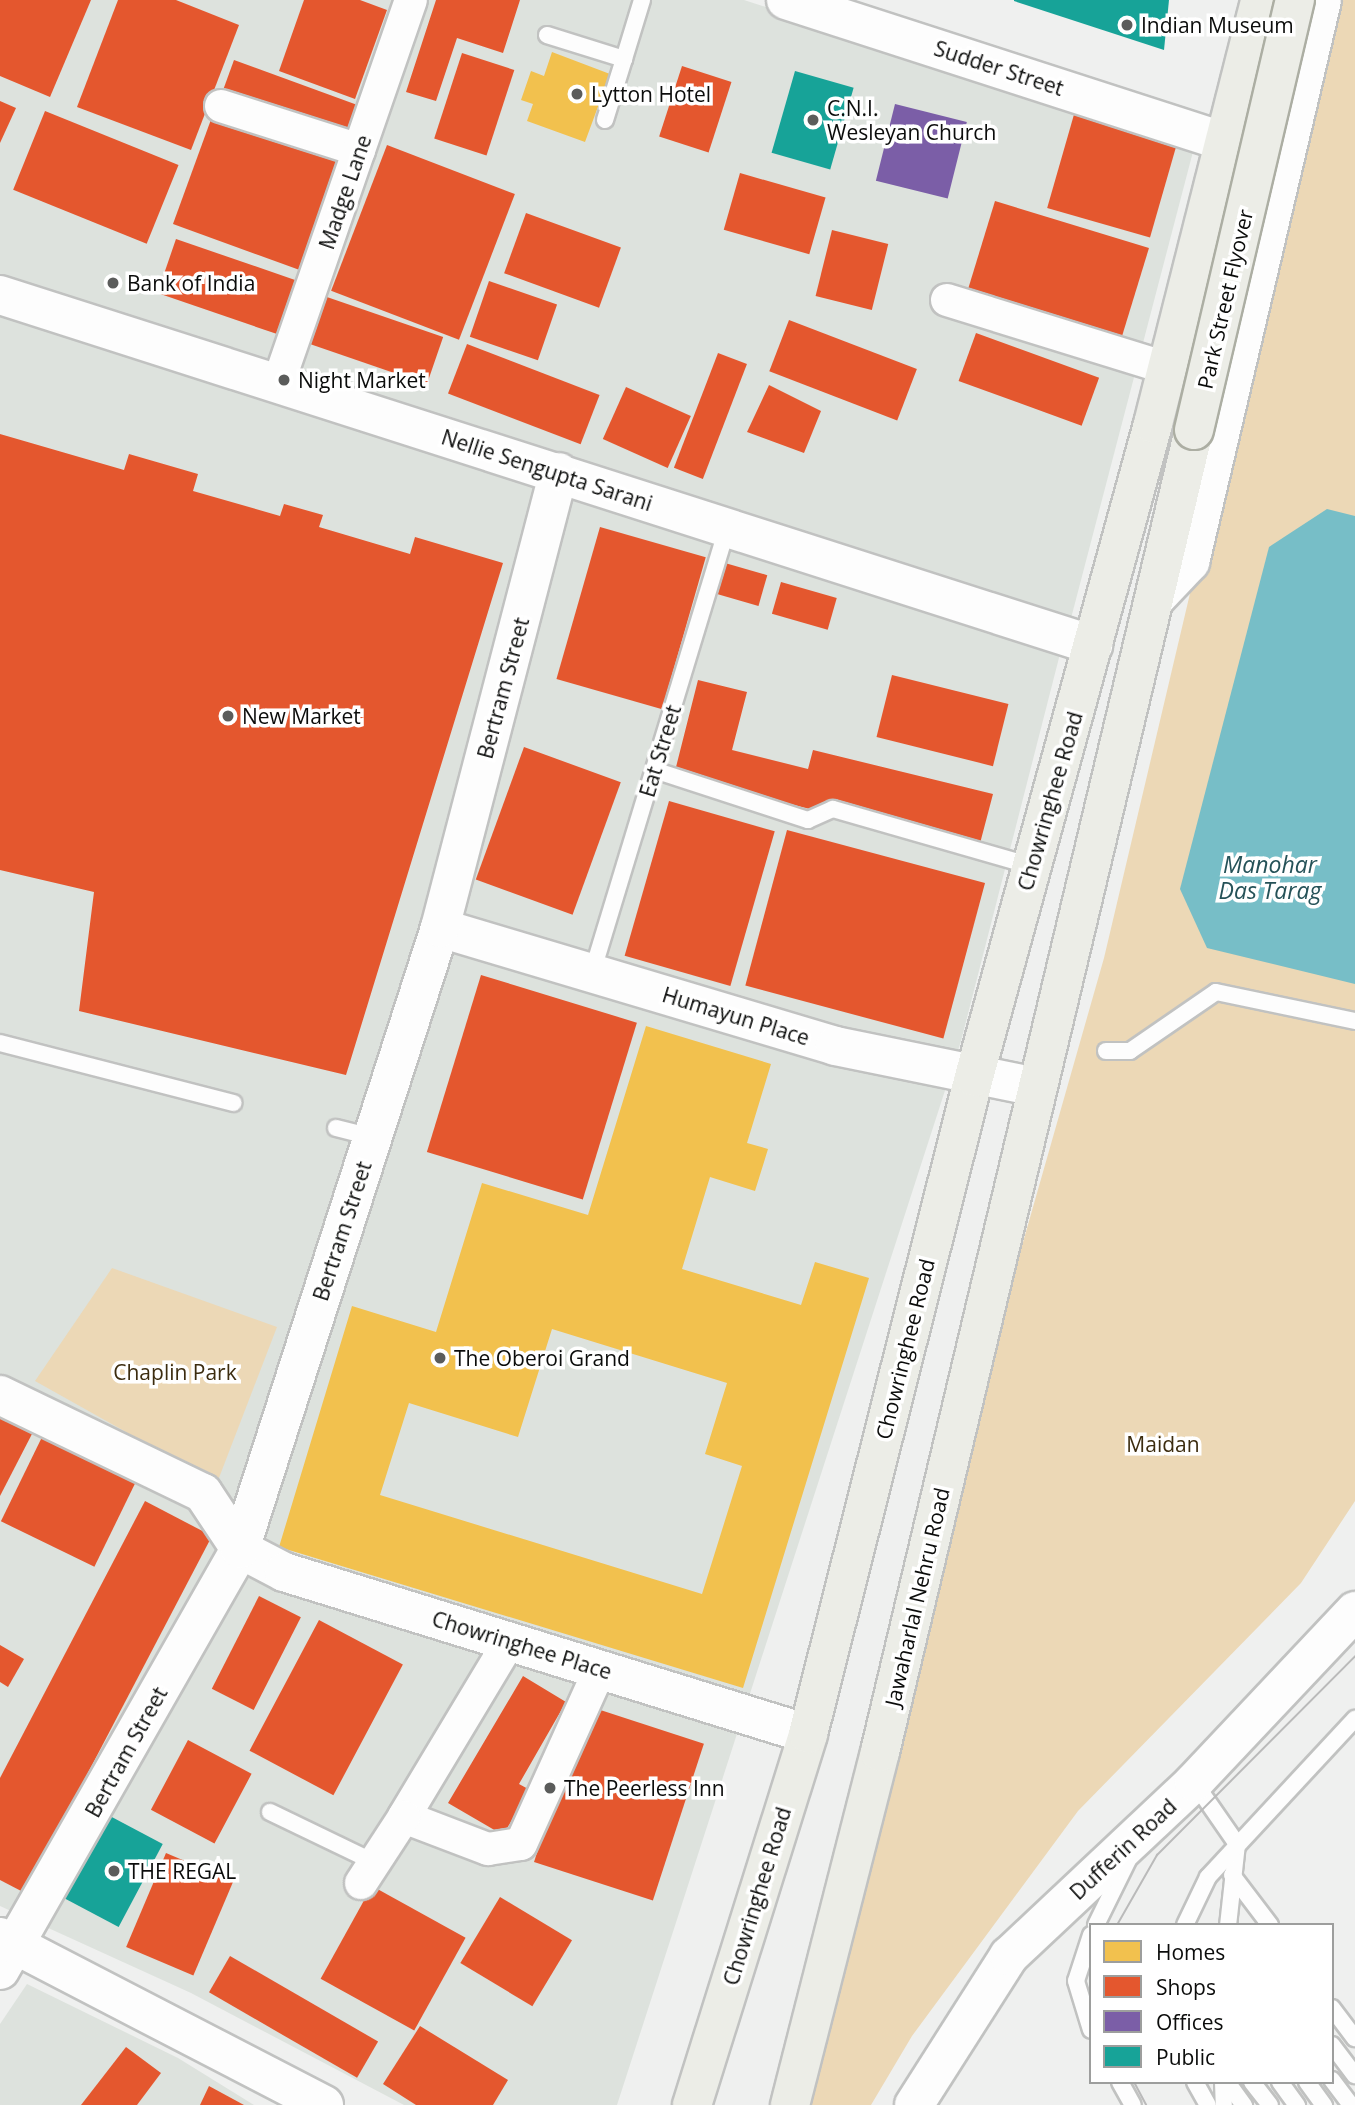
<!DOCTYPE html>
<style>
body{margin:0}
#map{position:relative;width:1355px;height:2105px;overflow:hidden;background:#eff0ef;font-family:"Open Sans",sans-serif}
div>[style]{position:absolute}
.built>*{inset:0;background:#dde2dd}
.green>*{inset:0;background:#ecd8b6}
.water>*{inset:0;background:#77bec7}
.homes>*{inset:0;background:#f2c14e}
.shops>*{inset:0;background:#e4572e;transform-origin:0 0}
.offices>*{inset:0;background:#7b5ea7;transform-origin:0 0}
.public>*{inset:0;background:#17a398;transform-origin:0 0}
.roads{filter:drop-shadow(2px 0 #c1c2c1) drop-shadow(-2px 0 #c1c2c1) drop-shadow(0 2px #c1c2c1) drop-shadow(0 -2px #c1c2c1)}
.service>*{height:16px;margin:-8px;padding:0 8px;transform-origin:8px;border-radius:8px;background:#fdfdfd}
.minor>*{height:32px;margin:-16px;padding:0 16px;transform-origin:16px;border-radius:16px;background:#fdfdfd}
.tertiary>*{height:38px;margin:-19px;padding:0 19px;transform-origin:19px;border-radius:19px;background:#fdfdfd}
.secondary>*{height:38px;margin:-19px;padding:0 19px;transform-origin:19px;border-radius:19px;background:#fdfdfd}
.primary>*{height:38px;margin:-19px;padding:0 19px;transform-origin:19px;border-radius:19px;background:#ecede7}
.tram>*{height:2px;margin:-1px;padding:0 1px;transform-origin:1px;border-radius:1px;background:#bababa}
.bridges{filter:drop-shadow(2px 0 #acaea3) drop-shadow(-2px 0 #acaea3) drop-shadow(0 2px #acaea3) drop-shadow(0 -2px #acaea3)}
.primary-bridge>*{height:38px;margin:-19px;padding:0 19px;transform-origin:19px;border-radius:19px;background:#ecede7}
.dots>*{width:19px;height:19px;translate:-50% -50%;box-sizing:border-box;border:4px solid #fff;border-radius:50%}
span{translate:-50% -50%;white-space:nowrap;text-align:center;line-height:1.15;-webkit-text-stroke:7px #fff;paint-order:stroke}
.poi-label{font-size:21px;color:#0b0c0b}
.left{translate:0 -50%;text-align:left}
.street-label{font-size:21px;color:#0b0c0b}
.park-label{font-size:21px;color:#3c2c0f}
.water-label{font-size:23px;color:#255258;font-style:italic}
.legend{position:absolute;left:1089px;top:1923px;width:245px;height:161px;box-sizing:border-box;background:#fff;border:2px solid #9d9e9d;margin:0;padding:9px 12px;list-style:none;font-size:21px;color:#0b0c0b}
.legend li{display:flex;align-items:center;gap:14px;height:35px}
.legend b{width:35px;border:2px solid #9d9e9d}
</style>
<div id="map">
<div class="built">
<i style="clip-path:polygon(0 0,744px 0,1195px 144px,1069px 626px,0 281px)"></i>
<i style="clip-path:polygon(0 306px,1061px 650px,961px 1041px,617px 2105px,404px 2105px,191px 1993px,0 1906px)"></i>
<i style="clip-path:polygon(27px 1984px,178px 2058px,254px 2105px,0 2105px,0 2024px)"></i>
</div>
<div class="green">
<i style="clip-path:polygon(1330px 0,1355px 0,1355px 1501px,1301px 1583px,1078px 1811px,912px 2036px,871px 2105px,777px 2105px,1104px 958px)"></i>
<i style="clip-path:polygon(112px 1268px,277px 1327px,217px 1483px,35px 1381px)"></i>
</div>
<div class="water">
<i style="clip-path:polygon(1327px 509px,1355px 516px,1355px 984px,1207px 948px,1180px 889px,1269px 547px)"></i>
</div>
<div class="homes">
<i style="clip-path:polygon(552px 52px,610px 74px,585px 142px,527px 121px,533px 104px,521px 100px,531px 71px,544px 76px)"></i>
<i style="clip-path:polygon(evenodd,646px 1026px,771px 1064px,747px 1143px,768px 1149px,755px 1191px,710px 1177px,682px 1269px,801px 1305px,815px 1262px,869px 1278px,743px 1688px,279px 1547px,352px 1306px,436px 1332px,482px 1183px,588px 1215px,646px 1026px,552px 1329px,727px 1383px,705px 1454px,742px 1466px,702px 1594px,380px 1495px,409px 1403px,518px 1437px,552px 1329px)"></i>
</div>
<div class="shops">
<i style="clip-path:polygon(0 0,91px 0,50px 97px,0 76px)"></i>
<i style="clip-path:polygon(118px 0,176px 0,239px 25px,191px 150px,77px 107px)"></i>
<i style="clip-path:polygon(304px 0,360px 0,387px 10px,355px 99px,279px 71px)"></i>
<i style="clip-path:polygon(436px 0,520px 0,503px 53px,457px 38px,436px 101px,406px 92px)"></i>
<i style="left:462px;top:53px;width:55px;height:90px;rotate:18deg"></i>
<i style="left:234px;top:60px;width:132px;height:39px;rotate:20deg"></i>
<i style="left:682px;top:66px;width:52px;height:74px;rotate:18deg"></i>
<i style="clip-path:polygon(0 101px,16px 108px,0 143px)"></i>
<i style="left:45px;top:111px;width:144px;height:85px;rotate:22deg"></i>
<i style="left:1075px;top:111px;width:107px;height:101px;rotate:16deg"></i>
<i style="left:213px;top:114px;width:137px;height:117px;rotate:20deg"></i>
<i style="left:387px;top:145px;width:137px;height:156px;rotate:21deg"></i>
<i style="left:740px;top:173px;width:89px;height:59px;rotate:16deg"></i>
<i style="left:995px;top:201px;width:161px;height:92px;rotate:17deg"></i>
<i style="left:526px;top:213px;width:101px;height:64px;rotate:20deg"></i>
<i style="left:832px;top:230px;width:58px;height:68px;rotate:14deg"></i>
<i style="left:176px;top:239px;width:132px;height:57px;rotate:19deg"></i>
<i style="left:489px;top:281px;width:72px;height:59px;rotate:19deg"></i>
<i style="left:324px;top:296px;width:126px;height:50px;rotate:19deg"></i>
<i style="left:789px;top:320px;width:137px;height:55px;rotate:21deg"></i>
<i style="left:976px;top:333px;width:131px;height:51px;rotate:20deg"></i>
<i style="left:467px;top:344px;width:142px;height:53px;rotate:21deg"></i>
<i style="left:718px;top:353px;width:31px;height:123px;rotate:21deg"></i>
<i style="clip-path:polygon(769px 385px,821px 411px,804px 453px,747px 432px)"></i>
<i style="left:626px;top:387px;width:71px;height:57px;rotate:24deg"></i>
<i style="clip-path:polygon(0 434px,124px 470px,129px 454px,198px 474px,193px 491px,280px 516px,284px 504px,323px 515px,319px 527px,410px 554px,415px 537px,503px 563px,346px 1075px,79px 1011px,94px 892px,0 870px)"></i>
<i style="left:600px;top:527px;width:110px;height:158px;rotate:16deg"></i>
<i style="left:725px;top:563px;width:44px;height:32px;rotate:16deg"></i>
<i style="left:781px;top:582px;width:58px;height:33px;rotate:16deg"></i>
<i style="left:892px;top:675px;width:120px;height:64px;rotate:14deg"></i>
<i style="clip-path:polygon(698px 680px,747px 692px,732px 750px,808px 769px,813px 750px,993px 794px,978px 851px,674px 775px)"></i>
<i style="left:524px;top:747px;width:103px;height:141px;rotate:20deg"></i>
<i style="left:669px;top:801px;width:110px;height:161px;rotate:16deg"></i>
<i style="left:787px;top:830px;width:205px;height:161px;rotate:15deg"></i>
<i style="left:481px;top:975px;width:163px;height:185px;rotate:17deg"></i>
<i style="clip-path:polygon(0 1415px,33px 1432px,0 1496px)"></i>
<i style="left:43px;top:1435px;width:104px;height:96px;rotate:26deg"></i>
<i style="clip-path:polygon(145px 1501px,212px 1536px,25px 1893px,0 1880px,0 1778px)"></i>
<i style="left:259px;top:1596px;width:47px;height:104px;rotate:27deg"></i>
<i style="left:319px;top:1620px;width:95px;height:148px;rotate:28deg"></i>
<i style="clip-path:polygon(0 1645px,24px 1659px,8px 1687px,0 1682px)"></i>
<i style="clip-path:polygon(523px 1676px,566px 1702px,519px 1784px,530px 1790px,503px 1835px,448px 1803px)"></i>
<i style="left:585px;top:1705px;width:125px;height:165px;rotate:18deg"></i>
<i style="left:188px;top:1740px;width:72px;height:79px;rotate:28deg"></i>
<i style="left:166px;top:1853px;width:73px;height:102px;rotate:23deg"></i>
<i style="left:372px;top:1886px;width:107px;height:106px;rotate:29deg"></i>
<i style="left:500px;top:1897px;width:84px;height:77px;rotate:31deg"></i>
<i style="left:230px;top:1956px;width:171px;height:42px;rotate:30deg"></i>
<i style="clip-path:polygon(420px 2026px,508px 2080px,493px 2105px,416px 2105px,383px 2084px)"></i>
<i style="clip-path:polygon(126px 2047px,161px 2073px,137px 2105px,81px 2105px)"></i>
<i style="clip-path:polygon(209px 2086px,244px 2105px,200px 2105px)"></i>
</div>
<div class="offices">
<i style="left:895px;top:104px;width:74px;height:79px;rotate:14deg"></i>
</div>
<div class="public">
<i style="clip-path:polygon(1014px 0,1169px 0,1164px 50px,1014px 1px)"></i>
<i style="left:795px;top:71px;width:61px;height:85px;rotate:16deg"></i>
<i style="left:108px;top:1815px;width:62px;height:94px;rotate:28deg"></i>
</div>
<div class="roads">
<div class="service">
<i style="left:547px;top:35px;width:81px;rotate:17.3deg"></i>
<i style="left:624px;top:59px;width:62px;rotate:-73deg"></i>
<i style="left:605px;top:120px;width:64px;rotate:-72.7deg"></i>
<i style="left:654px;top:770px;width:162px;rotate:18deg"></i>
<i style="left:808px;top:820px;width:27px;rotate:-24deg"></i>
<i style="left:833px;top:809px;width:207px;rotate:16deg"></i>
<i style="left:592px;top:973px;width:464px;rotate:-73.1deg"></i>
<i style="left:0;top:1043px;width:241px;rotate:14.4deg"></i>
<i style="left:1106px;top:1051px;width:24px"></i>
<i style="left:1130px;top:1051px;width:104px;rotate:-34.5deg"></i>
<i style="left:1216px;top:992px;width:142px;rotate:11.8deg"></i>
<i style="left:336px;top:1128px;width:37px;rotate:14deg"></i>
<i style="left:1194px;top:1782px;width:75px;rotate:55.3deg"></i>
<i style="left:1237px;top:1844px;width:81px;rotate:96.3deg"></i>
<i style="left:270px;top:1812px;width:115px;rotate:25.7deg"></i>
<i style="left:1232px;top:1875px;width:63px;rotate:52.8deg"></i>
<i style="left:1096px;top:1925px;width:72px;rotate:-63.8deg"></i>
<i style="left:1185px;top:1925px;width:53px;rotate:-64.4deg"></i>
<i style="left:1208px;top:1877px;width:216px;rotate:-47.1deg"></i>
<i style="left:1091px;top:1935px;width:48px;rotate:108.1deg"></i>
<i style="left:1076px;top:1981px;width:51px;rotate:73deg"></i>
<i style="left:1332px;top:2008px;width:38px;rotate:53deg"></i>
<i style="left:1332px;top:2045px;width:38px;rotate:53deg"></i>
<i style="left:1332px;top:2080px;width:31px;rotate:53deg"></i>
<i style="left:1120px;top:2082px;width:26px;rotate:61deg"></i>
<i style="left:1195px;top:2082px;width:26px;rotate:61deg"></i>
<i style="left:1223px;top:2082px;width:23px;rotate:88deg"></i>
<i style="left:1227px;top:2082px;width:29px;rotate:54deg"></i>
<i style="left:1252px;top:2082px;width:29px;rotate:52deg"></i>
<i style="left:1280px;top:2082px;width:29px;rotate:54deg"></i>
<i style="left:1307px;top:2082px;width:29px;rotate:54deg"></i>
</div>
<div class="minor">
<i style="left:221px;top:106px;width:145px;rotate:17.7deg"></i>
<i style="left:947px;top:300px;width:213px;rotate:17.2deg"></i>
<i style="left:278px;top:384px;width:406px;rotate:-70.9deg"></i>
<i style="left:509px;top:1642px;width:204px;rotate:121deg"></i>
<i style="left:404px;top:1817px;width:90px;rotate:20.9deg"></i>
<i style="left:488px;top:1849px;width:33px;rotate:-9deg"></i>
<i style="left:521px;top:1844px;width:192px;rotate:-65.7deg"></i>
<i style="left:361px;top:1883px;width:79px;rotate:-56.9deg"></i>
</div>
<div class="tertiary">
<i style="left:786px;top:0;width:447px;rotate:17.9deg"></i>
<i style="left:0;top:295px;width:1148px;rotate:17.76deg"></i>
<i style="left:440px;top:928px;width:412px;rotate:16.6deg"></i>
<i style="left:835px;top:1046px;width:206px;rotate:11.5deg"></i>
<i style="left:0;top:1395px;width:225px;rotate:25.8deg"></i>
<i style="left:203px;top:1493px;width:67px;rotate:56.5deg"></i>
<i style="left:240px;top:1549px;width:50px;rotate:27.6deg"></i>
<i style="left:284px;top:1572px;width:548px;rotate:17.18deg"></i>
<i style="left:0;top:1970px;width:485px;rotate:-60.3deg"></i>
<i style="left:240px;top:1549px;width:652px;rotate:-72.15deg"></i>
<i style="left:440px;top:928px;width:471px;rotate:-75.4deg"></i>
<i style="left:914px;top:2105px;width:177px;rotate:-57.5deg"></i>
<i style="left:1009px;top:1956px;width:254px;rotate:-43.2deg"></i>
<i style="left:1194px;top:1782px;width:235px;rotate:-46.7deg"></i>
</div>
<div class="secondary">
<i style="left:1156px;top:598px;width:50px;rotate:-46.6deg"></i>
<i style="left:1190px;top:562px;width:577px;rotate:-76.78deg"></i>
<i style="left:0;top:1937px;width:365px;rotate:27.4deg"></i>
</div>
<div class="primary">
<i style="left:692px;top:2105px;width:389px;rotate:-72.6deg"></i>
<i style="left:808px;top:1734px;width:678px;rotate:-75.82deg"></i>
<i style="left:974px;top:1077px;width:677px;rotate:-74.67deg"></i>
<i style="left:1153px;top:424px;width:437px;rotate:-75.8deg"></i>
<i style="left:790px;top:2105px;width:364px;rotate:-75.7deg"></i>
<i style="left:880px;top:1752px;width:1359px;rotate:-76.64deg"></i>
</div>
</div>
<div class="tram">
<i style="left:1117px;top:1925px;width:81px;rotate:-60.3deg"></i>
<i style="left:1157px;top:1855px;width:281px;rotate:-45.1deg"></i>
<i style="left:1134px;top:2082px;width:26px;rotate:62deg"></i>
</div>
<div class="bridges">
<div class="primary-bridge">
<i style="left:1194px;top:430px;width:442px;rotate:-76.8deg"></i>
</div>
</div>
<div class="dots">
<i style="left:1127px;top:25px;background:#5b5c5b"></i>
<i style="left:577px;top:94px;background:#5b5c5b"></i>
<i style="left:813px;top:120px;background:#5b5c5b"></i>
<i style="left:113px;top:283px;background:#5b5c5b"></i>
<i style="left:284px;top:380px;background:#5b5c5b"></i>
<i style="left:228px;top:716px;background:#5b5c5b"></i>
<i style="left:440px;top:1358px;background:#5b5c5b"></i>
<i style="left:550px;top:1788px;background:#5b5c5b"></i>
<i style="left:114px;top:1871px;background:#5b5c5b"></i>
</div>
<div class="poi-label">
<span class="left" style="left:1141px;top:25px">Indian Museum</span>
<span class="left" style="left:591px;top:94px">Lytton Hotel</span>
<span class="left" style="left:827px;top:120px">C.N.I.<br>Wesleyan Church</span>
<span class="left" style="left:127px;top:283px">Bank of India</span>
<span class="left" style="left:298px;top:380px">Night Market</span>
<span class="left" style="left:242px;top:716px">New Market</span>
<span class="left" style="left:454px;top:1358px">The Oberoi Grand</span>
<span class="left" style="left:564px;top:1788px">The Peerless Inn</span>
<span class="left" style="left:128px;top:1871px">THE REGAL</span>
</div>
<div class="street-label">
<span style="left:999px;top:68px;rotate:18deg">Sudder Street</span>
<span style="left:345px;top:192px;rotate:-71deg">Madge Lane</span>
<span style="left:1225px;top:299px;rotate:-77deg">Park Street Flyover</span>
<span style="left:547px;top:470px;rotate:18deg">Nellie Sengupta Sarani</span>
<span style="left:503px;top:688px;rotate:-75deg">Bertram Street</span>
<span style="left:660px;top:751px;rotate:-73deg">Eat Street</span>
<span style="left:1050px;top:801px;rotate:-74deg">Chowringhee Road</span>
<span style="left:736px;top:1016px;rotate:17deg">Humayun Place</span>
<span style="left:342px;top:1231px;rotate:-72deg">Bertram Street</span>
<span style="left:905px;top:1349px;rotate:-76deg">Chowringhee Road</span>
<span style="left:917px;top:1597px;rotate:-77deg">Jawaharlal Nehru Road</span>
<span style="left:522px;top:1645px;rotate:17deg">Chowringhee Place</span>
<span style="left:126px;top:1752px;rotate:-61deg">Bertram Street</span>
<span style="left:1123px;top:1849px;rotate:-43deg">Dufferin Road</span>
<span style="left:757px;top:1896px;rotate:-73deg">Chowringhee Road</span>
</div>
<div class="park-label">
<span style="left:175px;top:1372px">Chaplin Park</span>
<span style="left:1163px;top:1444px">Maidan</span>
</div>
<div class="water-label">
<span style="left:1270px;top:877px">Manohar<br>Das Tarag</span>
</div>
<ul class="legend">
<li><b style="height:19px;background:#f2c14e"></b>Homes</li>
<li><b style="height:19px;background:#e4572e"></b>Shops</li>
<li><b style="height:19px;background:#7b5ea7"></b>Offices</li>
<li><b style="height:19px;background:#17a398"></b>Public</li>
</ul>
</div>
